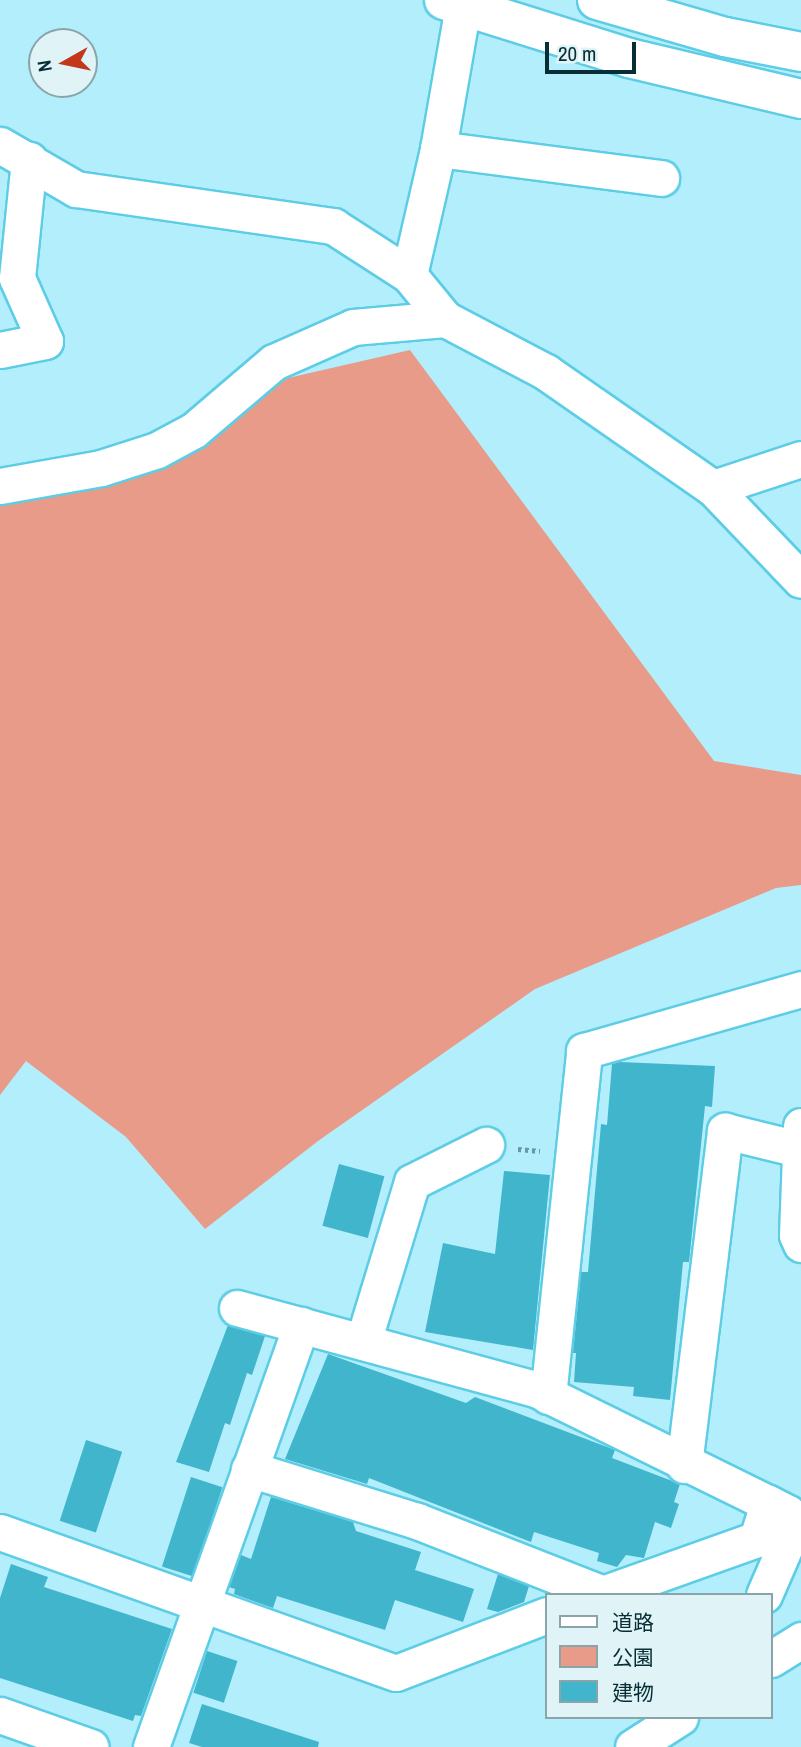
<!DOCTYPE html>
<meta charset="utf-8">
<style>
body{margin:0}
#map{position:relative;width:801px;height:1747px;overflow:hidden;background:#b2eefc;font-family:"Archivo Narrow","Noto Sans JP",sans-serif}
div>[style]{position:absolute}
.green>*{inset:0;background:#e89b89}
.building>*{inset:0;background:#41b5cc;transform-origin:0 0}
.path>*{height:4.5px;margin-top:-2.25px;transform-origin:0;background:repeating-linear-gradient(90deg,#6699a3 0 3.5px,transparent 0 7px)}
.roads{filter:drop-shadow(2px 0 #5dcde5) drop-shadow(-2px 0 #5dcde5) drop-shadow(0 2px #5dcde5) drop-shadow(0 -2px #5dcde5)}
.minor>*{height:35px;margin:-17.5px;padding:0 17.5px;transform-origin:17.5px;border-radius:17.5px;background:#fff}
.highway>*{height:38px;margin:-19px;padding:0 19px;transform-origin:19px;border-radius:19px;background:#fff}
span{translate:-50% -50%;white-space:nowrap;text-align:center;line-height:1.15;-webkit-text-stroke:5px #e0f4f8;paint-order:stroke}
.legend{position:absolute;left:545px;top:1593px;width:228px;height:126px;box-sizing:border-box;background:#e0f4f8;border:2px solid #8aa5aa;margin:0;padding:9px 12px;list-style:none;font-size:21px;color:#082e35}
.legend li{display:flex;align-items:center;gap:14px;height:35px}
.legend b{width:35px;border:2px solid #8aa5aa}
.north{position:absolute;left:28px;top:28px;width:70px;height:70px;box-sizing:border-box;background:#e0f4f8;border:2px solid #8aa5aa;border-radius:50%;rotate:261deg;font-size:19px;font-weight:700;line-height:28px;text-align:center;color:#082e35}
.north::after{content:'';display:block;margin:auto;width:24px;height:32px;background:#c3381b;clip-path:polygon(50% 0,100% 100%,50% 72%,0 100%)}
.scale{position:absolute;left:545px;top:42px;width:91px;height:32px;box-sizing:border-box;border:4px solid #082e35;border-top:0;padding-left:9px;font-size:21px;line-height:24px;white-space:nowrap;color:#082e35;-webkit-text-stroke:5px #e0f4f8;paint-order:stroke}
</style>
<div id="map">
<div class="green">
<i style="clip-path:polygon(410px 350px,714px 761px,801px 775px,801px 885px,776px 888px,535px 989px,318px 1141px,205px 1229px,126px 1137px,26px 1061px,0 1095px,0 504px,144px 475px,288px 378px)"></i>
</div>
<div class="building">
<i style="clip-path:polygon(620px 1062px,715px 1066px,712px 1107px,705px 1106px,689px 1262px,683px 1262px,670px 1400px,633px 1396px,634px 1387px,574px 1382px,576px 1353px,573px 1353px,581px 1272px,588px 1272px,601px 1124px,607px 1125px,612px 1064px)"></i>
<i style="left:339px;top:1164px;width:47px;height:64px;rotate:15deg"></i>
<i style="clip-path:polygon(504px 1171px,550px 1175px,533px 1350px,425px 1332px,443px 1243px,495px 1254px)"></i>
<i style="clip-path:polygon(228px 1325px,265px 1336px,252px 1375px,247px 1373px,230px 1425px,225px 1423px,209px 1472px,176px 1462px)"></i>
<i style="clip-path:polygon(328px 1354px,466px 1403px,475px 1397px,615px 1450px,612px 1458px,680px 1484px,674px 1502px,679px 1504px,671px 1528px,655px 1522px,644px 1558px,626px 1555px,617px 1567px,597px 1561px,599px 1553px,534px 1532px,531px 1542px,369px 1478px,367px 1484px,285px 1459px)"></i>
<i style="left:86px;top:1440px;width:38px;height:85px;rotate:18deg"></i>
<i style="left:191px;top:1477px;width:33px;height:94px;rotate:18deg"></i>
<i style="clip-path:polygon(271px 1497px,353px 1522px,356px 1531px,421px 1552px,415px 1570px,474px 1589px,463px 1622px,395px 1600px,385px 1630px,277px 1596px,273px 1608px,234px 1594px,235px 1589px,229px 1587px,241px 1555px,251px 1559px)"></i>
<i style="clip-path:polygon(11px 1564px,48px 1577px,44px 1587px,172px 1629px,141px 1716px,135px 1715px,133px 1721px,0 1678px,0 1598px)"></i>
<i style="clip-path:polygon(498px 1574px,529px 1586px,524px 1602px,498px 1612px,487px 1609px)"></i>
<i style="left:207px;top:1651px;width:32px;height:44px;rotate:18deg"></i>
<i style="clip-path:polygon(202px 1704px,319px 1742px,318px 1747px,202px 1747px,189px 1743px)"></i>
</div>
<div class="path">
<i style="left:518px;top:1149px;width:22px;rotate:5deg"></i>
</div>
<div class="roads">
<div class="minor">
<i style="left:0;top:145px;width:88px;rotate:30.1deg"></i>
<i style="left:76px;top:189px;width:260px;rotate:8.2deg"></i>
<i style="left:333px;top:226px;width:90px;rotate:32.8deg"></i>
<i style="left:409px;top:275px;width:57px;rotate:50.7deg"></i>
<i style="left:445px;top:319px;width:114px;rotate:27.7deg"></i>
<i style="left:546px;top:372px;width:203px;rotate:34.8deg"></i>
<i style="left:713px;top:488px;width:127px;rotate:46.3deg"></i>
<i style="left:438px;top:149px;width:225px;rotate:7.4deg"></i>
<i style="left:409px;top:275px;width:129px;rotate:-77deg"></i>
<i style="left:438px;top:149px;width:151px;rotate:-80.1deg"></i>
<i style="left:0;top:350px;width:46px;rotate:-11.3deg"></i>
<i style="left:45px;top:341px;width:69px;rotate:-114deg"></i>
<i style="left:17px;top:278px;width:119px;rotate:-84.2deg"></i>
<i style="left:0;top:486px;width:103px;rotate:-10.1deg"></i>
<i style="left:101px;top:468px;width:59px;rotate:-17.8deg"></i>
<i style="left:157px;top:450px;width:42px;rotate:-28.4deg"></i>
<i style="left:194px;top:430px;width:105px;rotate:-40.4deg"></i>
<i style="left:274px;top:362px;width:86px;rotate:-23.9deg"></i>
<i style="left:353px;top:327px;width:92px;rotate:-5deg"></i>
<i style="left:713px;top:488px;width:93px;rotate:-18.2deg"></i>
<i style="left:801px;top:1126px;width:109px;rotate:92.1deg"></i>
<i style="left:797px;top:1235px;width:10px;rotate:66deg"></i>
<i style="left:237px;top:1308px;width:310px;rotate:15.2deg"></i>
<i style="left:536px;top:1389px;width:258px;rotate:26.2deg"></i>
<i style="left:768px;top:1503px;width:38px;rotate:107deg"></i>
<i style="left:757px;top:1539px;width:167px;rotate:160.4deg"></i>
<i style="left:363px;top:1342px;width:167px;rotate:-73deg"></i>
<i style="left:412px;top:1182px;width:83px;rotate:-26.6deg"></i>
<i style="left:548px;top:1396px;width:347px;rotate:-84deg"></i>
<i style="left:584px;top:1051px;width:226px;rotate:-15.9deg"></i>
<i style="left:684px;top:1465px;width:337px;rotate:-83deg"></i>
<i style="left:725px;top:1131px;width:76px;rotate:13.7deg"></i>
<i style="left:249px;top:1469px;width:176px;rotate:17.2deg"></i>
<i style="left:417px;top:1521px;width:200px;rotate:21.4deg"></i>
<i style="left:0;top:1532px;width:420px;rotate:19.6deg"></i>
<i style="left:396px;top:1673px;width:162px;rotate:-21deg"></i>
<i style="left:764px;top:1595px;width:68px;rotate:-66.5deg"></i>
<i style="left:791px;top:1533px;width:20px;rotate:-99deg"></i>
<i style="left:788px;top:1513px;width:22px;rotate:-153deg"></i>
<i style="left:771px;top:1659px;width:36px;rotate:-32deg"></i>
<i style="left:0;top:1715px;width:96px;rotate:19.4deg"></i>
<i style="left:151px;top:1747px;width:448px;rotate:-70.4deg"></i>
<i style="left:633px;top:1747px;width:56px;rotate:-32.6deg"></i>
</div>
<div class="highway">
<i style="left:444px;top:0;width:194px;rotate:17.4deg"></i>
<i style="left:629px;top:58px;width:177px;rotate:13.4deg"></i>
<i style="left:597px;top:0;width:133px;rotate:16.1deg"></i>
<i style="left:725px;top:37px;width:77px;rotate:11.2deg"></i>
</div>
</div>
<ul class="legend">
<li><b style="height:9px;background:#fff"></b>道路</li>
<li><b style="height:19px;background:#e89b89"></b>公園</li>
<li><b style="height:19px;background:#41b5cc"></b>建物</li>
</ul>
<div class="north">N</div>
<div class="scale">20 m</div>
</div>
